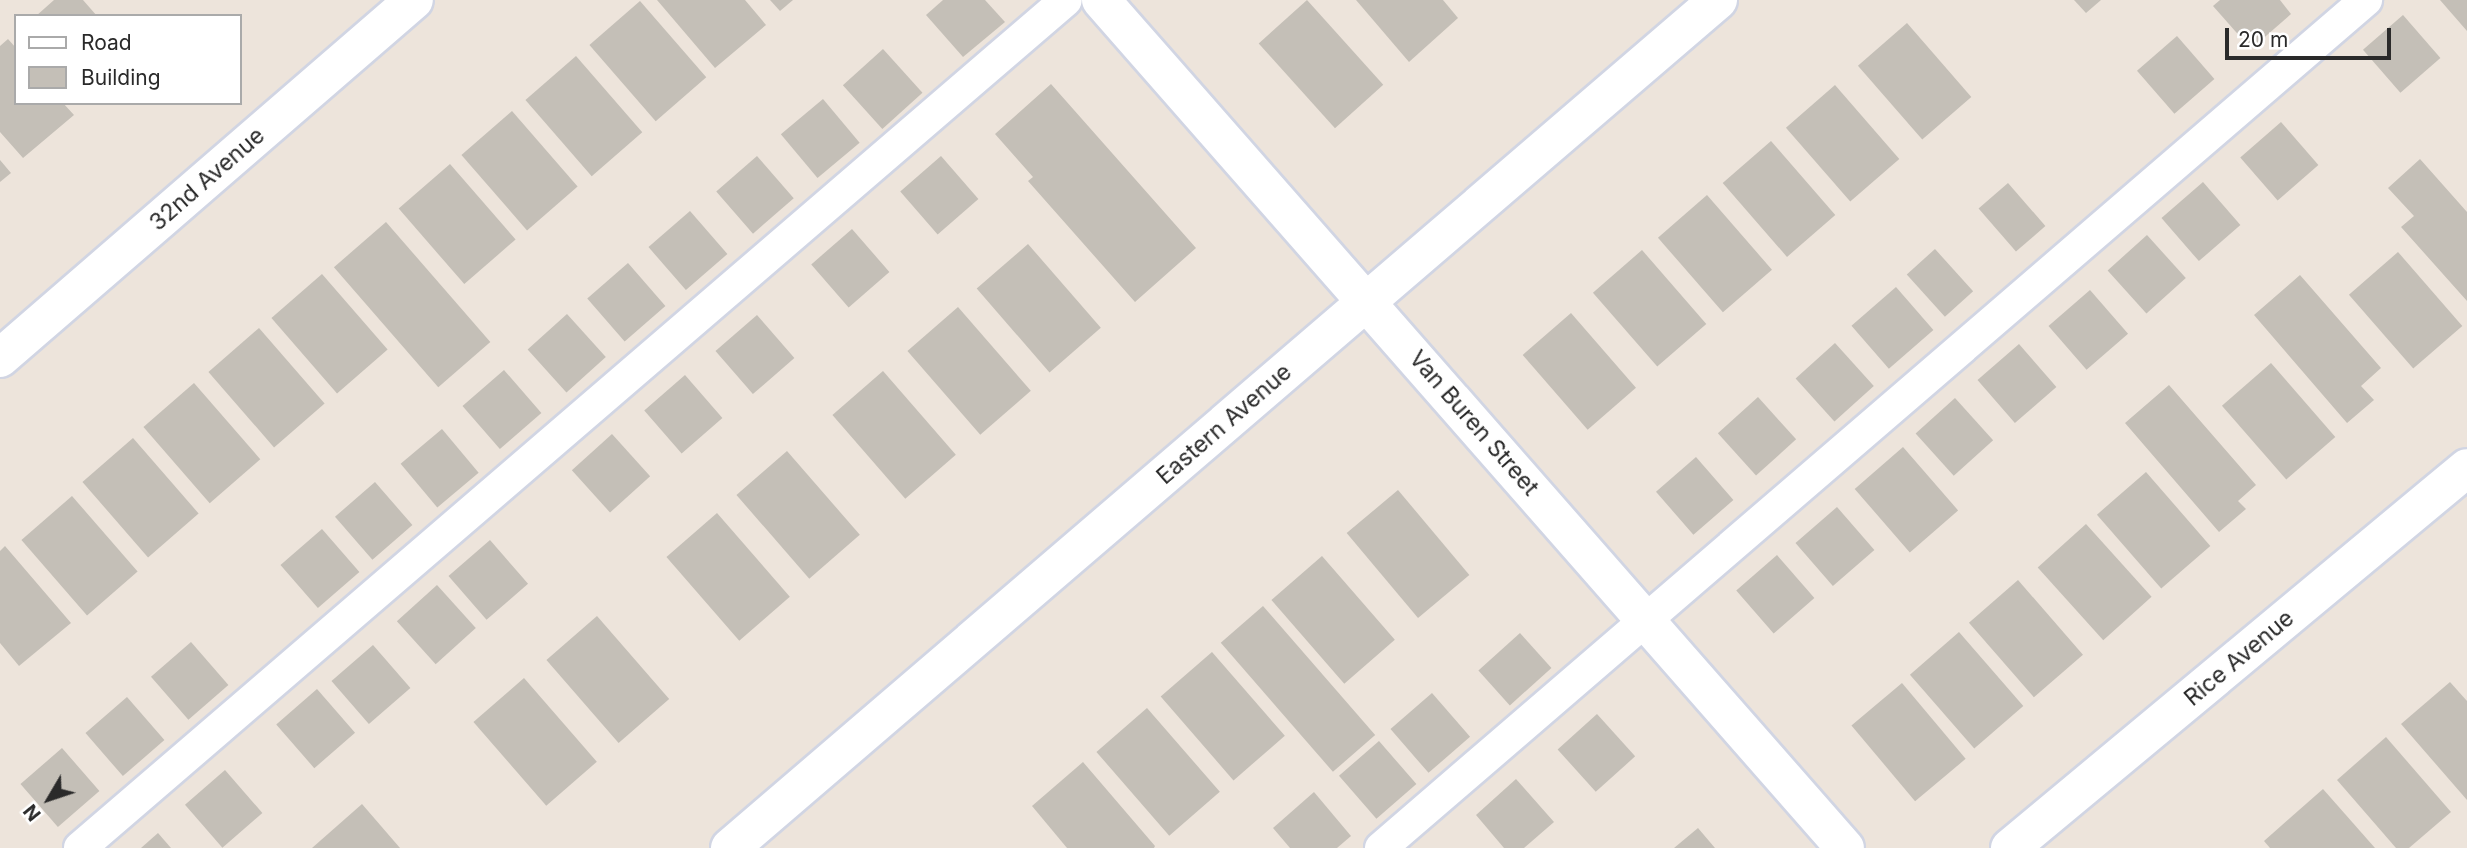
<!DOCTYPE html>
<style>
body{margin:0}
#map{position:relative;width:2467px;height:848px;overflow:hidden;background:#ede4db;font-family:Inter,sans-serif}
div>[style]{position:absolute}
.building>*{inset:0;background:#c4bfb7;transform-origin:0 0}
.roads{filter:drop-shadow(2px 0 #d1d5e3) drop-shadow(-2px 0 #d1d5e3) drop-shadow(0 2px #d1d5e3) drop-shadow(0 -2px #d1d5e3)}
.lane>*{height:32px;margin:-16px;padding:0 16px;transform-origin:16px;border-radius:16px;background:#fff}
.street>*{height:38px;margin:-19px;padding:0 19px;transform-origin:19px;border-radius:19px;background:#fff}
span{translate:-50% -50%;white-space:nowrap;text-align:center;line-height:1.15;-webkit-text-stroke:7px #fff;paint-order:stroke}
.street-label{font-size:23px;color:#2a2a2a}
.legend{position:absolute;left:14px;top:14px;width:228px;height:91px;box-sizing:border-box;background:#fff;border:2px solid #aaa;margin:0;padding:9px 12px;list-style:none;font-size:21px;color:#2a2a2a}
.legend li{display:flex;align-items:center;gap:14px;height:35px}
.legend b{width:35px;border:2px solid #aaa}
.north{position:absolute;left:14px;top:764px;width:70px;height:70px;-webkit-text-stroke:5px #fff;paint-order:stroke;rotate:231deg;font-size:19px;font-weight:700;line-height:28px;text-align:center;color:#2a2a2a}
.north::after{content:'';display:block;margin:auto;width:24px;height:32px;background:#2a2a2a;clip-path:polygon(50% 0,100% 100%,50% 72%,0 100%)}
.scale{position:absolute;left:2225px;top:28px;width:166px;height:32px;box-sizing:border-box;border:4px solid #2a2a2a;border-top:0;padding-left:9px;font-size:21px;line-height:24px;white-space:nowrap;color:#2a2a2a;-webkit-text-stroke:5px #fff;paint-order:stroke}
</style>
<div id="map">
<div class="building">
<i style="clip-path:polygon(54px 0,83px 0,97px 16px,36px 16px)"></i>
<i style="clip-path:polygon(657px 0,745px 0,766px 25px,715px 68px)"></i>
<i style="clip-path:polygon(770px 0,793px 0,780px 11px)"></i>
<i style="clip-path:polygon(943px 0,985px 0,1005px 22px,963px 57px,926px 15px)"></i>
<i style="left:1307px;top:0;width:114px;height:65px;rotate:48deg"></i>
<i style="clip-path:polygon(1356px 0,1443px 0,1458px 18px,1409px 62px)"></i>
<i style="clip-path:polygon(2074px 0,2101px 0,2086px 13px)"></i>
<i style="clip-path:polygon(2220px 0,2280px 0,2291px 14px,2251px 49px,2213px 6px)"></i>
<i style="clip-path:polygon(2440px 0,2467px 0,2467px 31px)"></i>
<i style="left:640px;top:1px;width:101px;height:67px;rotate:49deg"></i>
<i style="left:2403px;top:15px;width:57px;height:53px;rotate:49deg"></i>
<i style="left:1907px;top:23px;width:98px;height:65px;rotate:49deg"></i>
<i style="left:2177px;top:36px;width:57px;height:53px;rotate:49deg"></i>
<i style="clip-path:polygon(8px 39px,16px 48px,16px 103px,63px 103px,74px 115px,23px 158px,0 132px,0 46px)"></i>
<i style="left:883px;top:49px;width:59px;height:54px;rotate:48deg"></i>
<i style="left:576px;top:56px;width:101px;height:67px;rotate:49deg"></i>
<i style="clip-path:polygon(1051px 84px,1196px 248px,1135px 302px,1028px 181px,1033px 177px,995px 134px)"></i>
<i style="left:1835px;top:85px;width:98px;height:65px;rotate:49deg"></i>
<i style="left:823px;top:99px;width:57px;height:55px;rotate:50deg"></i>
<i style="left:512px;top:111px;width:100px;height:67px;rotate:49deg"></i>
<i style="left:2281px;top:122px;width:57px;height:54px;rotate:49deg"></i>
<i style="left:1771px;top:141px;width:98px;height:64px;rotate:49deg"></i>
<i style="left:757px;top:156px;width:56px;height:54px;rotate:49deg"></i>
<i style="left:941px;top:156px;width:57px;height:54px;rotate:49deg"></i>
<i style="clip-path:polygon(2420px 159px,2467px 212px,2467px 301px,2401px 227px,2414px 216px,2388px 188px)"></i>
<i style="clip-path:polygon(0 160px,11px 173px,0 182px)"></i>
<i style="left:450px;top:164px;width:100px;height:68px;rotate:49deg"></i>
<i style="left:2203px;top:182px;width:57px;height:55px;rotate:49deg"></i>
<i style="left:2008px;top:183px;width:57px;height:39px;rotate:49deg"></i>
<i style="left:1707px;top:195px;width:99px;height:65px;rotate:49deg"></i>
<i style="left:690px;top:211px;width:57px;height:55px;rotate:49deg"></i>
<i style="left:386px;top:222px;width:159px;height:69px;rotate:49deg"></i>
<i style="left:852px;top:229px;width:57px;height:54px;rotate:49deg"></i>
<i style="left:2147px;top:235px;width:58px;height:53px;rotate:48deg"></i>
<i style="left:1028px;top:244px;width:111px;height:68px;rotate:49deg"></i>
<i style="left:1935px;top:249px;width:57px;height:38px;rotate:48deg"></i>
<i style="left:1642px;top:250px;width:98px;height:65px;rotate:49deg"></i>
<i style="left:2398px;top:252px;width:98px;height:65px;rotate:49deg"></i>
<i style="left:628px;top:263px;width:57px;height:54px;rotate:49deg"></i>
<i style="left:322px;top:274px;width:100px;height:67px;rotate:49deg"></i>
<i style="clip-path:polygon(2300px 275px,2381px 368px,2361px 386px,2374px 400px,2347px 423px,2254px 315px)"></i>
<i style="left:1896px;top:287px;width:57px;height:59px;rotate:49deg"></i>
<i style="left:2090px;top:290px;width:58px;height:55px;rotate:49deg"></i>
<i style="left:958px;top:307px;width:111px;height:67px;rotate:49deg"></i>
<i style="left:1571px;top:313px;width:99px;height:64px;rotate:49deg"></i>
<i style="left:567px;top:314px;width:58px;height:53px;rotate:48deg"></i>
<i style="left:757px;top:315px;width:57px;height:55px;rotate:49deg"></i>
<i style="left:259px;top:328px;width:100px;height:67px;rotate:49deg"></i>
<i style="left:1835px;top:343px;width:58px;height:53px;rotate:48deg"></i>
<i style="left:2019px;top:344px;width:57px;height:55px;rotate:49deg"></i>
<i style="left:2271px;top:363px;width:98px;height:65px;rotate:49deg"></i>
<i style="left:504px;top:370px;width:57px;height:55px;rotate:49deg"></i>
<i style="left:883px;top:371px;width:111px;height:67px;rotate:49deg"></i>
<i style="left:685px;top:375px;width:57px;height:54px;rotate:49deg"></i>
<i style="left:194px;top:383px;width:101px;height:67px;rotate:49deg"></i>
<i style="clip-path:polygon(2169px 385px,2256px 485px,2238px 501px,2246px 509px,2219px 532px,2125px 423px)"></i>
<i style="left:1758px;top:397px;width:57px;height:54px;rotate:48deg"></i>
<i style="left:1955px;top:398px;width:57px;height:53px;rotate:48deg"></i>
<i style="left:442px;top:429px;width:57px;height:54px;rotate:50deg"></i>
<i style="left:612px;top:434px;width:57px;height:54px;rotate:48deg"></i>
<i style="left:133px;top:438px;width:100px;height:67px;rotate:49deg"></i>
<i style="left:1903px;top:447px;width:84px;height:64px;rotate:49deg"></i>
<i style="left:787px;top:451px;width:111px;height:67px;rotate:49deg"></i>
<i style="left:1696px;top:457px;width:57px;height:53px;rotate:49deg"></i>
<i style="left:2146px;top:472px;width:98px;height:65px;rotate:49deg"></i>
<i style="left:375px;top:482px;width:57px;height:53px;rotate:49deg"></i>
<i style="left:1398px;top:490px;width:111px;height:67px;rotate:50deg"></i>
<i style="left:72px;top:496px;width:100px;height:67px;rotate:49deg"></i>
<i style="left:1837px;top:507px;width:57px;height:55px;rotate:49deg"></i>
<i style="left:717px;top:513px;width:111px;height:67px;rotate:49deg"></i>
<i style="left:2086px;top:524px;width:98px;height:65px;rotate:48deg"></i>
<i style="left:322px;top:529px;width:57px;height:55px;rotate:49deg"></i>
<i style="left:490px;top:540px;width:58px;height:55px;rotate:49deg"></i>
<i style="clip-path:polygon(5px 546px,71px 623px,19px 666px,0 643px,0 551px)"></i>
<i style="left:1777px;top:555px;width:57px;height:54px;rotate:49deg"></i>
<i style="left:1322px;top:556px;width:111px;height:67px;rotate:49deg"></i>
<i style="left:2018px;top:580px;width:99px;height:65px;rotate:49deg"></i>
<i style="left:437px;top:585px;width:58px;height:54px;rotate:48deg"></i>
<i style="left:1263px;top:606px;width:171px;height:56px;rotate:49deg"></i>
<i style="left:597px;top:616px;width:110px;height:67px;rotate:49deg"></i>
<i style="left:1959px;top:632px;width:98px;height:65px;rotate:49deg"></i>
<i style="left:1520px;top:633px;width:47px;height:56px;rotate:48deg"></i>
<i style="left:191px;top:642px;width:57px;height:53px;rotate:49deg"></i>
<i style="left:373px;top:645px;width:57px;height:55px;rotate:49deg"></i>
<i style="left:1212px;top:652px;width:111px;height:68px;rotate:49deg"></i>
<i style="left:524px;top:678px;width:111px;height:67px;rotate:49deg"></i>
<i style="clip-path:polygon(2450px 682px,2467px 701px,2467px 800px,2401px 724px)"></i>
<i style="left:1902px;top:683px;width:99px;height:66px;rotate:50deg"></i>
<i style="left:317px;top:689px;width:58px;height:54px;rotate:49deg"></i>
<i style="left:1432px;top:693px;width:58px;height:55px;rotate:49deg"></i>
<i style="left:127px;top:697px;width:57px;height:55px;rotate:49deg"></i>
<i style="left:1147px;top:708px;width:111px;height:67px;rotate:49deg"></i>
<i style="left:1597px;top:714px;width:57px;height:53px;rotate:48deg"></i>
<i style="clip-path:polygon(2386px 737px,2451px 812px,2409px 848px,2396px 848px,2337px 780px)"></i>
<i style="left:1379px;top:741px;width:57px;height:53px;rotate:49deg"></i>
<i style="left:62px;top:748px;width:57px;height:55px;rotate:49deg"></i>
<i style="clip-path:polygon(1083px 762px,1155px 846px,1154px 848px,1067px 848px,1032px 806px)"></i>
<i style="left:225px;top:770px;width:57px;height:53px;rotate:49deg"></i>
<i style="clip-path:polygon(1516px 779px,1554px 822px,1524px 848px,1504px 848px,1476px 815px)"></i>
<i style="clip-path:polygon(2323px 789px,2375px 848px,2270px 848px,2264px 841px)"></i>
<i style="clip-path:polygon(1314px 792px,1351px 836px,1337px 848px,1290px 848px,1273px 828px)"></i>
<i style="clip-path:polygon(362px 804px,400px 848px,312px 848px)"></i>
<i style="clip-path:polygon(1698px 828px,1715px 848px,1674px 848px)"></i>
<i style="clip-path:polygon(158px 833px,171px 848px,141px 848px)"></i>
</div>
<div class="roads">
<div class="lane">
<i style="left:80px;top:848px;width:1300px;rotate:-40.7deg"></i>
<i style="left:1381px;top:848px;width:1300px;rotate:-40.73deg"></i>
</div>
<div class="street">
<i style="left:1101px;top:0;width:1128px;rotate:48.74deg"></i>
<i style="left:0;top:358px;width:547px;rotate:-40.85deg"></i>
<i style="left:730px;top:848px;width:1302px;rotate:-40.64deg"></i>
<i style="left:2010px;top:848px;width:594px;rotate:-39.74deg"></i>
</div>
</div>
<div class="street-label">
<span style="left:207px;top:179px;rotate:-41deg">32nd Avenue</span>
<span style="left:1474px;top:423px;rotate:49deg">Van Buren Street</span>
<span style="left:1224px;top:424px;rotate:-41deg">Eastern Avenue</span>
<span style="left:2239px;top:658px;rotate:-40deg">Rice Avenue</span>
</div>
<ul class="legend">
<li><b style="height:9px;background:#fff"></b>Road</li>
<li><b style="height:19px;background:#c4bfb7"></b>Building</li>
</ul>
<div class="north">N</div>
<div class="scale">20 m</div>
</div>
